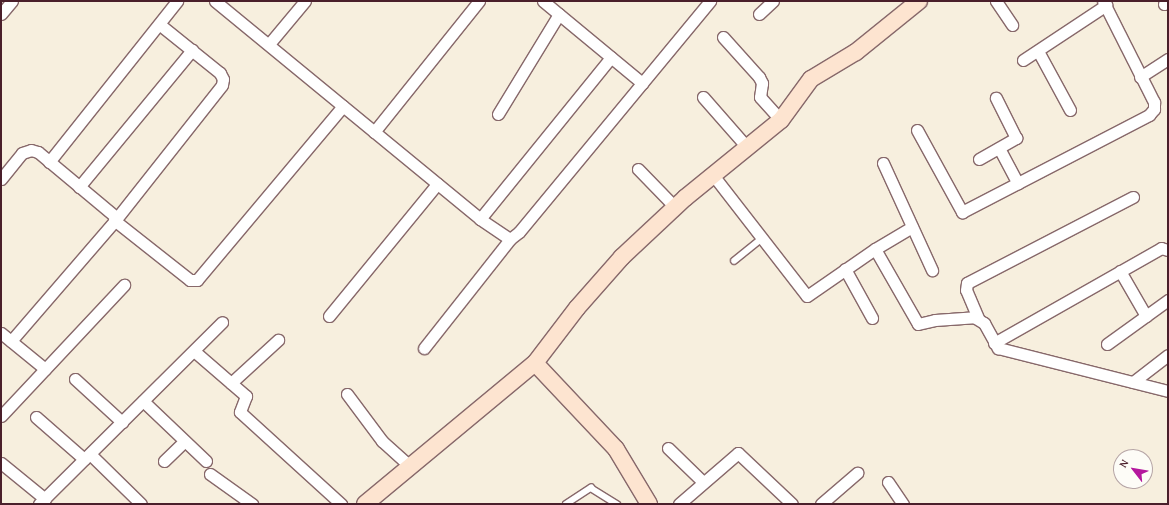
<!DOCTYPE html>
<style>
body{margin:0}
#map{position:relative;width:1169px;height:505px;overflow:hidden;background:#f7efde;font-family:"Gentium Book Plus",serif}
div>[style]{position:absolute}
.roads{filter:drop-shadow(1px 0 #87686a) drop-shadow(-1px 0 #87686a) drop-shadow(0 1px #87686a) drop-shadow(0 -1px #87686a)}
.lane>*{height:5.5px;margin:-2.75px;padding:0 2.75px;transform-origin:2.75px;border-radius:2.75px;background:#fff}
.street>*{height:11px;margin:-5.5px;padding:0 5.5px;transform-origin:5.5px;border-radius:5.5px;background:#fff}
.secondary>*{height:16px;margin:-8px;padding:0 8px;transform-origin:8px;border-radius:8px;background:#fde4d0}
span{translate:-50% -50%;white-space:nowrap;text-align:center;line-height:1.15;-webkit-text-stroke:4px #fdfcf7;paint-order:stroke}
.frame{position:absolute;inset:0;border:2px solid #4a1f2b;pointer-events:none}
.north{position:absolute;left:1113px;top:449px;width:40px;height:40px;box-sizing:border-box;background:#fdfcf7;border:1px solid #b5a4a5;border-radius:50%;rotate:301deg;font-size:11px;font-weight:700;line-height:16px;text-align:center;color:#4a1f2b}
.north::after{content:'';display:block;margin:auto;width:14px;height:18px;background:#b5179e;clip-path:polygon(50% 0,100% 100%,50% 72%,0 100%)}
</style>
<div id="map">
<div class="roads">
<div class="lane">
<i style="left:734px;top:261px;width:35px;rotate:-39deg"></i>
<i style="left:566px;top:504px;width:30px;rotate:-33deg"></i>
<i style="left:591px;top:488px;width:31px;rotate:32deg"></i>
</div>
<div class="street">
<i style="left:215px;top:1px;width:343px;rotate:39.4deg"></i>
<i style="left:480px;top:219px;width:36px;rotate:34deg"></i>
<i style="left:510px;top:239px;width:11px;rotate:-38deg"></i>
<i style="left:519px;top:232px;width:300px;rotate:-50.4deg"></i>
<i style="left:543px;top:1px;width:129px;rotate:39.6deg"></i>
<i style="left:996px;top:1px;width:29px;rotate:56deg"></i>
<i style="left:1164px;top:4px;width:4px;rotate:-27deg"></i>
<i style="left:1px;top:14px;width:17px;rotate:-50deg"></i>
<i style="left:759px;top:14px;width:19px;rotate:-43deg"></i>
<i style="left:723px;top:37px;width:54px;rotate:48deg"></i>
<i style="left:759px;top:77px;width:7px;rotate:63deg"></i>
<i style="left:762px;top:83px;width:14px;rotate:98deg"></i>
<i style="left:760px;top:97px;width:31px;rotate:48deg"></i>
<i style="left:269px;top:44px;width:56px;rotate:-50.1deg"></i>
<i style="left:1038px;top:51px;width:67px;rotate:61.5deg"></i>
<i style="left:1023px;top:60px;width:100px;rotate:-33.5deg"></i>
<i style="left:1140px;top:77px;width:33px;rotate:-33deg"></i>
<i style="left:703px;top:97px;width:67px;rotate:48.7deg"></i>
<i style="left:498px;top:114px;width:117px;rotate:-58.6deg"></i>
<i style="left:917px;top:130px;width:94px;rotate:61.2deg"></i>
<i style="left:962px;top:212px;width:211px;rotate:-27.4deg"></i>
<i style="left:1149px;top:115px;width:8px;rotate:-50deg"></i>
<i style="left:1154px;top:109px;width:7px;rotate:-90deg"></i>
<i style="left:1154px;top:102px;width:113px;rotate:-116.8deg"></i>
<i style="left:374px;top:132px;width:168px;rotate:-51.3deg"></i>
<i style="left:999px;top:148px;width:40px;rotate:62deg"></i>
<i style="left:979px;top:159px;width:43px;rotate:-29.6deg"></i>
<i style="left:1016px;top:138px;width:45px;rotate:-116.6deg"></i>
<i style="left:49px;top:162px;width:206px;rotate:-51.5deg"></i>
<i style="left:883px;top:163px;width:118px;rotate:65.4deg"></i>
<i style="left:638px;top:169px;width:53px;rotate:45.8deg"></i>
<i style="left:713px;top:175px;width:153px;rotate:52.2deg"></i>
<i style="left:807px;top:296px;width:83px;rotate:-34.7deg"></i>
<i style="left:875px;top:249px;width:86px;rotate:60.2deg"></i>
<i style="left:918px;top:324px;width:17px;rotate:-13deg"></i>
<i style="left:935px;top:320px;width:39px;rotate:-4deg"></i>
<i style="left:974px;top:317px;width:12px;rotate:31deg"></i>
<i style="left:984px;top:323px;width:29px;rotate:61deg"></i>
<i style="left:998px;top:348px;width:175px;rotate:14.2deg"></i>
<i style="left:1px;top:179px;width:33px;rotate:-51deg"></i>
<i style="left:22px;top:153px;width:9px;rotate:-18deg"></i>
<i style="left:31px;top:150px;width:7px;rotate:16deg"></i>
<i style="left:38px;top:152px;width:103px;rotate:39.9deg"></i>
<i style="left:79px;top:187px;width:178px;rotate:-50.5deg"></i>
<i style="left:480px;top:219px;width:208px;rotate:-51deg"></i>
<i style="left:114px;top:220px;width:97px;rotate:38.3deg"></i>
<i style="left:190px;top:280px;width:7px"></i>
<i style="left:197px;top:280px;width:227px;rotate:-50deg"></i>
<i style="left:875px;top:249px;width:43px;rotate:-30.7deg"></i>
<i style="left:845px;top:269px;width:56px;rotate:61.1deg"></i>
<i style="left:1120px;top:271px;width:52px;rotate:60deg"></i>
<i style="left:329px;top:316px;width:171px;rotate:-50.7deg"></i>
<i style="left:978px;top:318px;width:30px;rotate:-113deg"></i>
<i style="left:966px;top:290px;width:7px;rotate:-82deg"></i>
<i style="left:967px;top:283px;width:187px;rotate:-27.4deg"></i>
<i style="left:1px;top:333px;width:57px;rotate:39.3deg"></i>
<i style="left:11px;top:341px;width:162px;rotate:-49.2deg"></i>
<i style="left:117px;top:218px;width:169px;rotate:-51.7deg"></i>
<i style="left:222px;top:85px;width:6px;rotate:-81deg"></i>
<i style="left:223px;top:79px;width:7px;rotate:-117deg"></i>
<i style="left:220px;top:73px;width:78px;rotate:-141.2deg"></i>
<i style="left:994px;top:343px;width:192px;rotate:-29.6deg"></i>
<i style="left:1161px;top:248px;width:7px;rotate:16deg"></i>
<i style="left:1107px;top:344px;width:75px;rotate:-35.8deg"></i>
<i style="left:424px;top:348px;width:139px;rotate:-51.7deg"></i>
<i style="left:194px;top:351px;width:69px;rotate:40.9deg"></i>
<i style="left:246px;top:396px;width:17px;rotate:111deg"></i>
<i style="left:240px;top:412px;width:137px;rotate:42.3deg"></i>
<i style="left:75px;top:379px;width:64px;rotate:42.5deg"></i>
<i style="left:1133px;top:382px;width:44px;rotate:-37.6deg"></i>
<i style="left:231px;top:383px;width:64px;rotate:-42.5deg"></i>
<i style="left:347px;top:394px;width:59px;rotate:53.3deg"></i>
<i style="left:382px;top:441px;width:39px;rotate:42deg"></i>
<i style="left:143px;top:401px;width:87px;rotate:43.6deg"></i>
<i style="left:1px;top:416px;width:180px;rotate:-46.8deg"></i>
<i style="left:36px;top:417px;width:64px;rotate:41.2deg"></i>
<i style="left:668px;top:448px;width:49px;rotate:44.2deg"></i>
<i style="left:90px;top:454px;width:71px;rotate:44.4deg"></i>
<i style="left:164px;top:461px;width:28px;rotate:-44deg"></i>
<i style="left:1px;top:463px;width:57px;rotate:39.3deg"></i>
<i style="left:210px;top:474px;width:52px;rotate:35.5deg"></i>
<i style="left:888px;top:482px;width:27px;rotate:56deg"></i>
<i style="left:39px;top:504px;width:258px;rotate:-44.8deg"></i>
<i style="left:679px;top:504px;width:78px;rotate:-40.8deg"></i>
<i style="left:738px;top:453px;width:74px;rotate:43.4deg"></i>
<i style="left:821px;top:504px;width:48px;rotate:-40.7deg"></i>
</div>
<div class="secondary">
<i style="left:535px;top:363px;width:118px;rotate:46.7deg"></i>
<i style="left:616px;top:449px;width:64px;rotate:59deg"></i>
<i style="left:365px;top:504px;width:221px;rotate:-39.7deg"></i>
<i style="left:535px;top:363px;width:69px;rotate:-52.6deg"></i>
<i style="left:577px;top:308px;width:68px;rotate:-48.6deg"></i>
<i style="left:622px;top:257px;width:86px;rotate:-43.1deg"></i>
<i style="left:685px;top:198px;width:124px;rotate:-39.1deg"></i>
<i style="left:781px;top:120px;width:51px;rotate:-53.8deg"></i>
<i style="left:811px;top:79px;width:52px;rotate:-31deg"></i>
<i style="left:856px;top:52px;width:81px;rotate:-39deg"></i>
</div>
</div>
<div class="frame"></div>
<div class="north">N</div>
</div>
